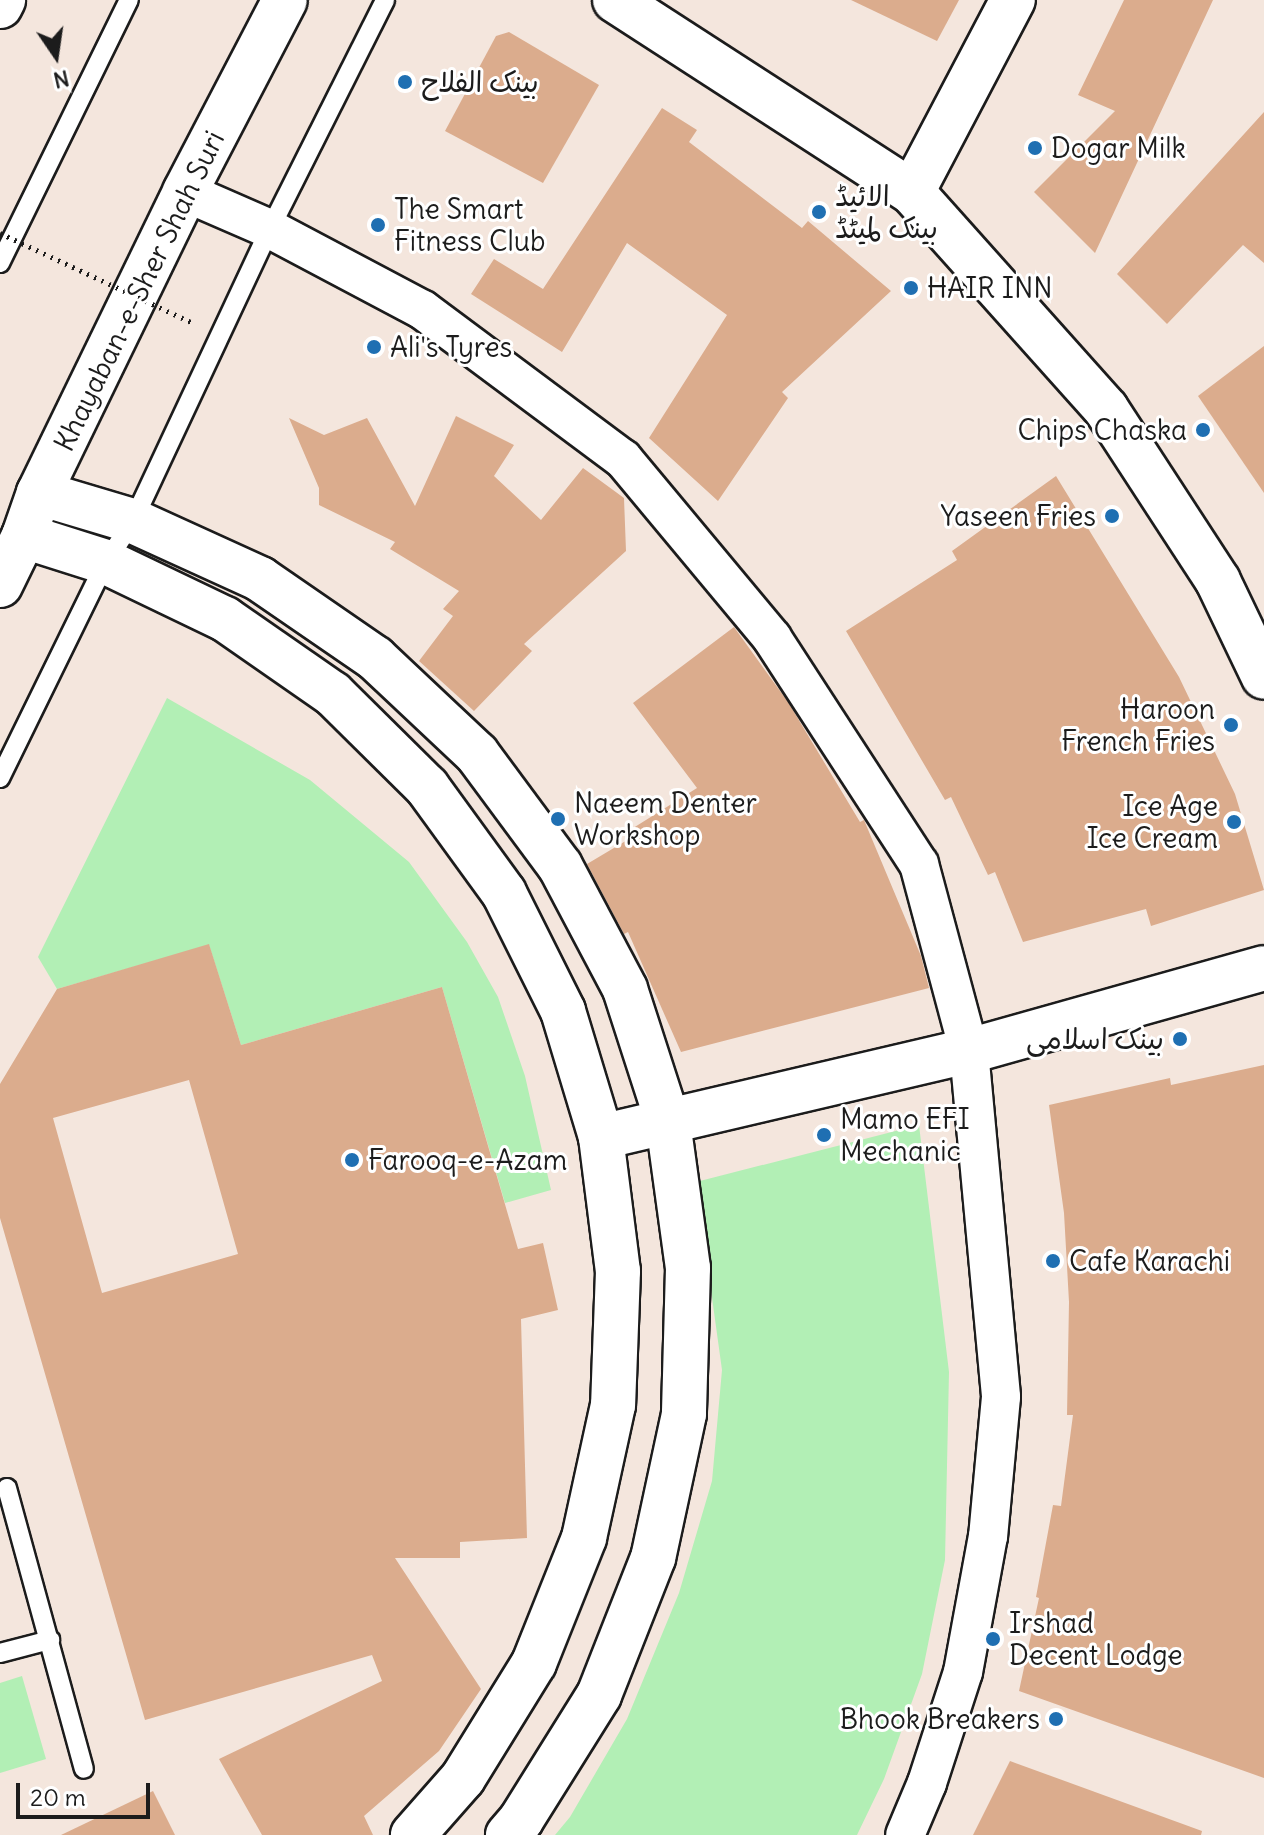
<!DOCTYPE html>
<meta charset="utf-8">
<style>
body{margin:0}
#map{position:relative;width:1264px;height:1835px;overflow:hidden;background:#f4e6dd;font-family:Delius,"Playpen Sans Arabic",sans-serif}
div>[style]{position:absolute}
.green>*{inset:0;background:#b2efb5}
.building>*{inset:0;background:#dbac8d}
.roads{filter:drop-shadow(2px 0 #1c1c1c) drop-shadow(-2px 0 #1c1c1c) drop-shadow(0 2px #1c1c1c) drop-shadow(0 -2px #1c1c1c)}
.service>*{height:18px;margin:-9px;padding:0 9px;transform-origin:9px;border-radius:9px;background:#fff}
.minor>*{height:38px;margin:-19px;padding:0 19px;transform-origin:19px;border-radius:19px;background:#fff}
.tertiary>*{height:44px;margin:-22px;padding:0 22px;transform-origin:22px;border-radius:22px;background:#fff}
.primary>*{height:44px;margin:-22px;padding:0 22px;transform-origin:22px;border-radius:22px;background:#fff}
.path-bridge>*{height:5px;margin-top:-2.5px;transform-origin:0;background:repeating-linear-gradient(90deg,#1c1c1c 0 2px,transparent 0 8px)}
.dots>*{width:22px;height:22px;translate:-50% -50%;box-sizing:border-box;border:4px solid #fff;border-radius:50%}
span{translate:-50% -50%;white-space:nowrap;text-align:center;line-height:1.15;-webkit-text-stroke:6px #fff;paint-order:stroke}
.poi-label{font-size:28px;color:#1c1c1c}
.left{translate:0 -50%;text-align:left}
.right{translate:-100% -50%;text-align:right}
.street-label{font-size:28px;color:#1c1c1c}
.north{position:absolute;left:16px;top:16px;width:80px;height:80px;-webkit-text-stroke:6px #fff;paint-order:stroke;rotate:167deg;font-size:22px;font-weight:700;line-height:32px;text-align:center;color:#1c1c1c}
.north::after{content:'';display:block;margin:auto;width:28px;height:36px;background:#1c1c1c;clip-path:polygon(50% 0,100% 100%,50% 72%,0 100%)}
.scale{position:absolute;left:16px;top:1783px;width:134px;height:36px;box-sizing:border-box;border:4px solid #1c1c1c;border-top:0;padding-left:10px;font-size:24px;line-height:28px;white-space:nowrap;color:#1c1c1c;-webkit-text-stroke:6px #fff;paint-order:stroke}
</style>
<div id="map">
<div class="green">
<i style="clip-path:polygon(167px 698px,310px 780px,409px 862px,467px 942px,498px 997px,525px 1076px,551px 1190px,505px 1203px,442px 987px,241px 1045px,209px 945px,57px 989px,38px 957px)"></i>
<i style="clip-path:polygon(919px 1125px,949px 1372px,945px 1560px,922px 1674px,884px 1779px,857px 1835px,555px 1835px,570px 1817px,627px 1719px,679px 1593px,712px 1481px,722px 1370px,696px 1182px)"></i>
<i style="clip-path:polygon(22px 1676px,46px 1759px,0 1773px,0 1683px)"></i>
</div>
<div class="building">
<i style="clip-path:polygon(851px 0,959px 0,937px 41px)"></i>
<i style="clip-path:polygon(1124px 0,1213px 0,1095px 253px,1034px 192px,1115px 111px,1078px 95px)"></i>
<i style="clip-path:polygon(509px 32px,599px 85px,543px 183px,445px 131px,496px 36px)"></i>
<i style="clip-path:polygon(662px 108px,697px 130px,689px 142px,802px 228px,808px 221px,891px 291px,782px 392px,788px 398px,718px 501px,649px 438px,727px 315px,627px 243px,562px 352px,471px 294px,494px 259px,543px 289px)"></i>
<i style="clip-path:polygon(1264px 112px,1264px 263px,1243px 245px,1167px 324px,1117px 274px)"></i>
<i style="clip-path:polygon(1264px 346px,1264px 493px,1198px 396px)"></i>
<i style="clip-path:polygon(456px 416px,514px 445px,494px 476px,541px 520px,583px 468px,624px 498px,626px 551px,524px 644px,532px 651px,474px 711px,419px 661px,453px 616px,443px 609px,459px 591px,390px 549px,395px 542px,319px 505px,319px 488px,289px 418px,324px 435px,367px 418px,415px 506px)"></i>
<i style="clip-path:polygon(1056px 476px,1179px 677px,1235px 794px,1264px 890px,1151px 926px,1146px 909px,1023px 942px,995px 872px,988px 875px,951px 797px,945px 800px,846px 631px,957px 560px,952px 551px)"></i>
<i style="clip-path:polygon(734px 627px,788px 702px,860px 822px,864px 820px,921px 956px,929px 988px,681px 1052px,628px 932px,624px 934px,587px 864px,634px 836px,630px 830px,697px 788px,633px 703px)"></i>
<i style="clip-path:polygon(evenodd,209px 944px,241px 1045px,442px 987px,518px 1249px,543px 1243px,558px 1310px,521px 1319px,527px 1538px,460px 1542px,460px 1558px,395px 1558px,481px 1689px,439px 1751px,364px 1816px,373px 1835px,262px 1835px,219px 1759px,382px 1681px,372px 1655px,145px 1720px,0 1218px,0 1084px,57px 989px,209px 944px,189px 1080px,238px 1254px,102px 1293px,53px 1118px,189px 1080px)"></i>
<i style="clip-path:polygon(1264px 1065px,1264px 1778px,1019px 1691px,1039px 1598px,1036px 1597px,1053px 1505px,1061px 1506px,1073px 1415px,1067px 1415px,1069px 1302px,1064px 1213px,1049px 1105px,1170px 1078px,1171px 1085px)"></i>
<i style="clip-path:polygon(1010px 1761px,1202px 1831px,1201px 1835px,973px 1835px)"></i>
<i style="clip-path:polygon(153px 1791px,175px 1835px,61px 1835px)"></i>
</div>
<div class="roads">
<div class="service">
<i style="left:0;top:263px;width:293px;rotate:-63.9deg"></i>
<i style="left:0;top:778px;width:241px;rotate:-63.9deg"></i>
<i style="left:106px;top:562px;width:49px;rotate:-56.6deg"></i>
<i style="left:133px;top:521px;width:323px;rotate:-64.9deg"></i>
<i style="left:270px;top:229px;width:256px;rotate:-63.3deg"></i>
<i style="left:7px;top:1488px;width:291px;rotate:74.7deg"></i>
<i style="left:0;top:1653px;width:52px;rotate:-14.6deg"></i>
</div>
<div class="minor">
<i style="left:185px;top:192px;width:93px;rotate:23.5deg"></i>
<i style="left:270px;top:229px;width:173px;rotate:27.9deg"></i>
<i style="left:423px;top:310px;width:249px;rotate:36.7deg"></i>
<i style="left:623px;top:459px;width:233px;rotate:50.2deg"></i>
<i style="left:772px;top:638px;width:270px;rotate:57deg"></i>
<i style="left:919px;top:864px;width:194px;rotate:75deg"></i>
<i style="left:969px;top:1051px;width:347px;rotate:84.7deg"></i>
<i style="left:1001px;top:1397px;width:140px;rotate:95.3deg"></i>
<i style="left:988px;top:1536px;width:138px;rotate:100.4deg"></i>
<i style="left:963px;top:1672px;width:117px;rotate:108deg"></i>
<i style="left:927px;top:1783px;width:56px;rotate:112.9deg"></i>
</div>
<div class="tertiary">
<i style="left:615px;top:0;width:354px;rotate:32.9deg"></i>
<i style="left:912px;top:192px;width:291px;rotate:48.2deg"></i>
<i style="left:1106px;top:409px;width:205px;rotate:56.9deg"></i>
<i style="left:1218px;top:581px;width:106px;rotate:64.4deg"></i>
<i style="left:912px;top:192px;width:217px;rotate:-62.3deg"></i>
<i style="left:39px;top:493px;width:98px;rotate:16.6deg"></i>
<i style="left:133px;top:521px;width:140px;rotate:24.5deg"></i>
<i style="left:260px;top:579px;width:140px;rotate:34.5deg"></i>
<i style="left:375px;top:658px;width:140px;rotate:43.3deg"></i>
<i style="left:477px;top:754px;width:139px;rotate:53.5deg"></i>
<i style="left:560px;top:866px;width:139px;rotate:62.1deg"></i>
<i style="left:625px;top:989px;width:140px;rotate:72.1deg"></i>
<i style="left:668px;top:1122px;width:147px;rotate:82.2deg"></i>
<i style="left:688px;top:1268px;width:146px;rotate:91.6deg"></i>
<i style="left:684px;top:1414px;width:147px;rotate:102.1deg"></i>
<i style="left:653px;top:1558px;width:147px;rotate:111.5deg"></i>
<i style="left:599px;top:1695px;width:147px;rotate:122deg"></i>
<i style="left:521px;top:1820px;width:20px;rotate:131deg"></i>
<i style="left:24px;top:536px;width:86px;rotate:17.6deg"></i>
<i style="left:106px;top:562px;width:132px;rotate:25.6deg"></i>
<i style="left:225px;top:619px;width:131px;rotate:34.8deg"></i>
<i style="left:333px;top:694px;width:132px;rotate:44.7deg"></i>
<i style="left:427px;top:787px;width:131px;rotate:54deg"></i>
<i style="left:504px;top:893px;width:132px;rotate:63.4deg"></i>
<i style="left:563px;top:1011px;width:132px;rotate:73.2deg"></i>
<i style="left:601px;top:1137px;width:135px;rotate:82.8deg"></i>
<i style="left:618px;top:1271px;width:134px;rotate:92.1deg"></i>
<i style="left:613px;top:1405px;width:136px;rotate:102.3deg"></i>
<i style="left:584px;top:1538px;width:135px;rotate:111.8deg"></i>
<i style="left:534px;top:1663px;width:135px;rotate:121.7deg"></i>
<i style="left:463px;top:1778px;width:76px;rotate:131.3deg"></i>
<i style="left:601px;top:1137px;width:378px;rotate:-13.2deg"></i>
<i style="left:969px;top:1051px;width:306px;rotate:-15.7deg"></i>
</div>
<div class="primary">
<i style="left:0;top:6px;width:7px;rotate:-63deg"></i>
<i style="left:0;top:585px;width:55px;rotate:-63.9deg"></i>
<i style="left:24px;top:536px;width:46px;rotate:-70.8deg"></i>
<i style="left:39px;top:493px;width:335px;rotate:-64.1deg"></i>
<i style="left:185px;top:192px;width:216px;rotate:-62.5deg"></i>
</div>
</div>
<div class="path-bridge">
<i style="left:0;top:233px;width:213px;rotate:25deg"></i>
</div>
<div class="dots">
<i style="left:405px;top:82px;background:#1f6fb2"></i>
<i style="left:1035px;top:148px;background:#1f6fb2"></i>
<i style="left:819px;top:212px;background:#1f6fb2"></i>
<i style="left:378px;top:225px;background:#1f6fb2"></i>
<i style="left:911px;top:288px;background:#1f6fb2"></i>
<i style="left:374px;top:347px;background:#1f6fb2"></i>
<i style="left:1203px;top:430px;background:#1f6fb2"></i>
<i style="left:1112px;top:516px;background:#1f6fb2"></i>
<i style="left:1231px;top:725px;background:#1f6fb2"></i>
<i style="left:558px;top:819px;background:#1f6fb2"></i>
<i style="left:1234px;top:822px;background:#1f6fb2"></i>
<i style="left:1180px;top:1039px;background:#1f6fb2"></i>
<i style="left:824px;top:1135px;background:#1f6fb2"></i>
<i style="left:352px;top:1160px;background:#1f6fb2"></i>
<i style="left:1053px;top:1261px;background:#1f6fb2"></i>
<i style="left:993px;top:1639px;background:#1f6fb2"></i>
<i style="left:1056px;top:1719px;background:#1f6fb2"></i>
</div>
<div class="poi-label">
<span class="left" style="left:421px;top:82px">بینک الفلاح</span>
<span class="left" style="left:1051px;top:148px">Dogar Milk</span>
<span class="left" style="left:835px;top:212px">الائیڈ<br>بینک لمیٹڈ</span>
<span class="left" style="left:394px;top:225px">The Smart<br>Fitness Club</span>
<span class="left" style="left:927px;top:288px">HAIR INN</span>
<span class="left" style="left:390px;top:347px">Ali's Tyres</span>
<span class="right" style="left:1187px;top:430px">Chips Chaska</span>
<span class="right" style="left:1096px;top:516px">Yaseen Fries</span>
<span class="right" style="left:1215px;top:725px">Haroon<br>French Fries</span>
<span class="left" style="left:574px;top:819px">Naeem Denter<br>Workshop</span>
<span class="right" style="left:1218px;top:822px">Ice Age<br>Ice Cream</span>
<span class="right" style="left:1164px;top:1039px">بینک اسلامی</span>
<span class="left" style="left:840px;top:1135px">Mamo EFI<br>Mechanic</span>
<span class="left" style="left:368px;top:1160px">Farooq-e-Azam</span>
<span class="left" style="left:1069px;top:1261px">Cafe Karachi</span>
<span class="left" style="left:1009px;top:1639px">Irshad<br>Decent Lodge</span>
<span class="right" style="left:1040px;top:1719px">Bhook Breakers</span>
</div>
<div class="street-label">
<span style="left:139px;top:291px;rotate:-64deg">Khayaban-e-Sher Shah Suri</span>
</div>
<div class="north">N</div>
<div class="scale">20 m</div>
</div>
